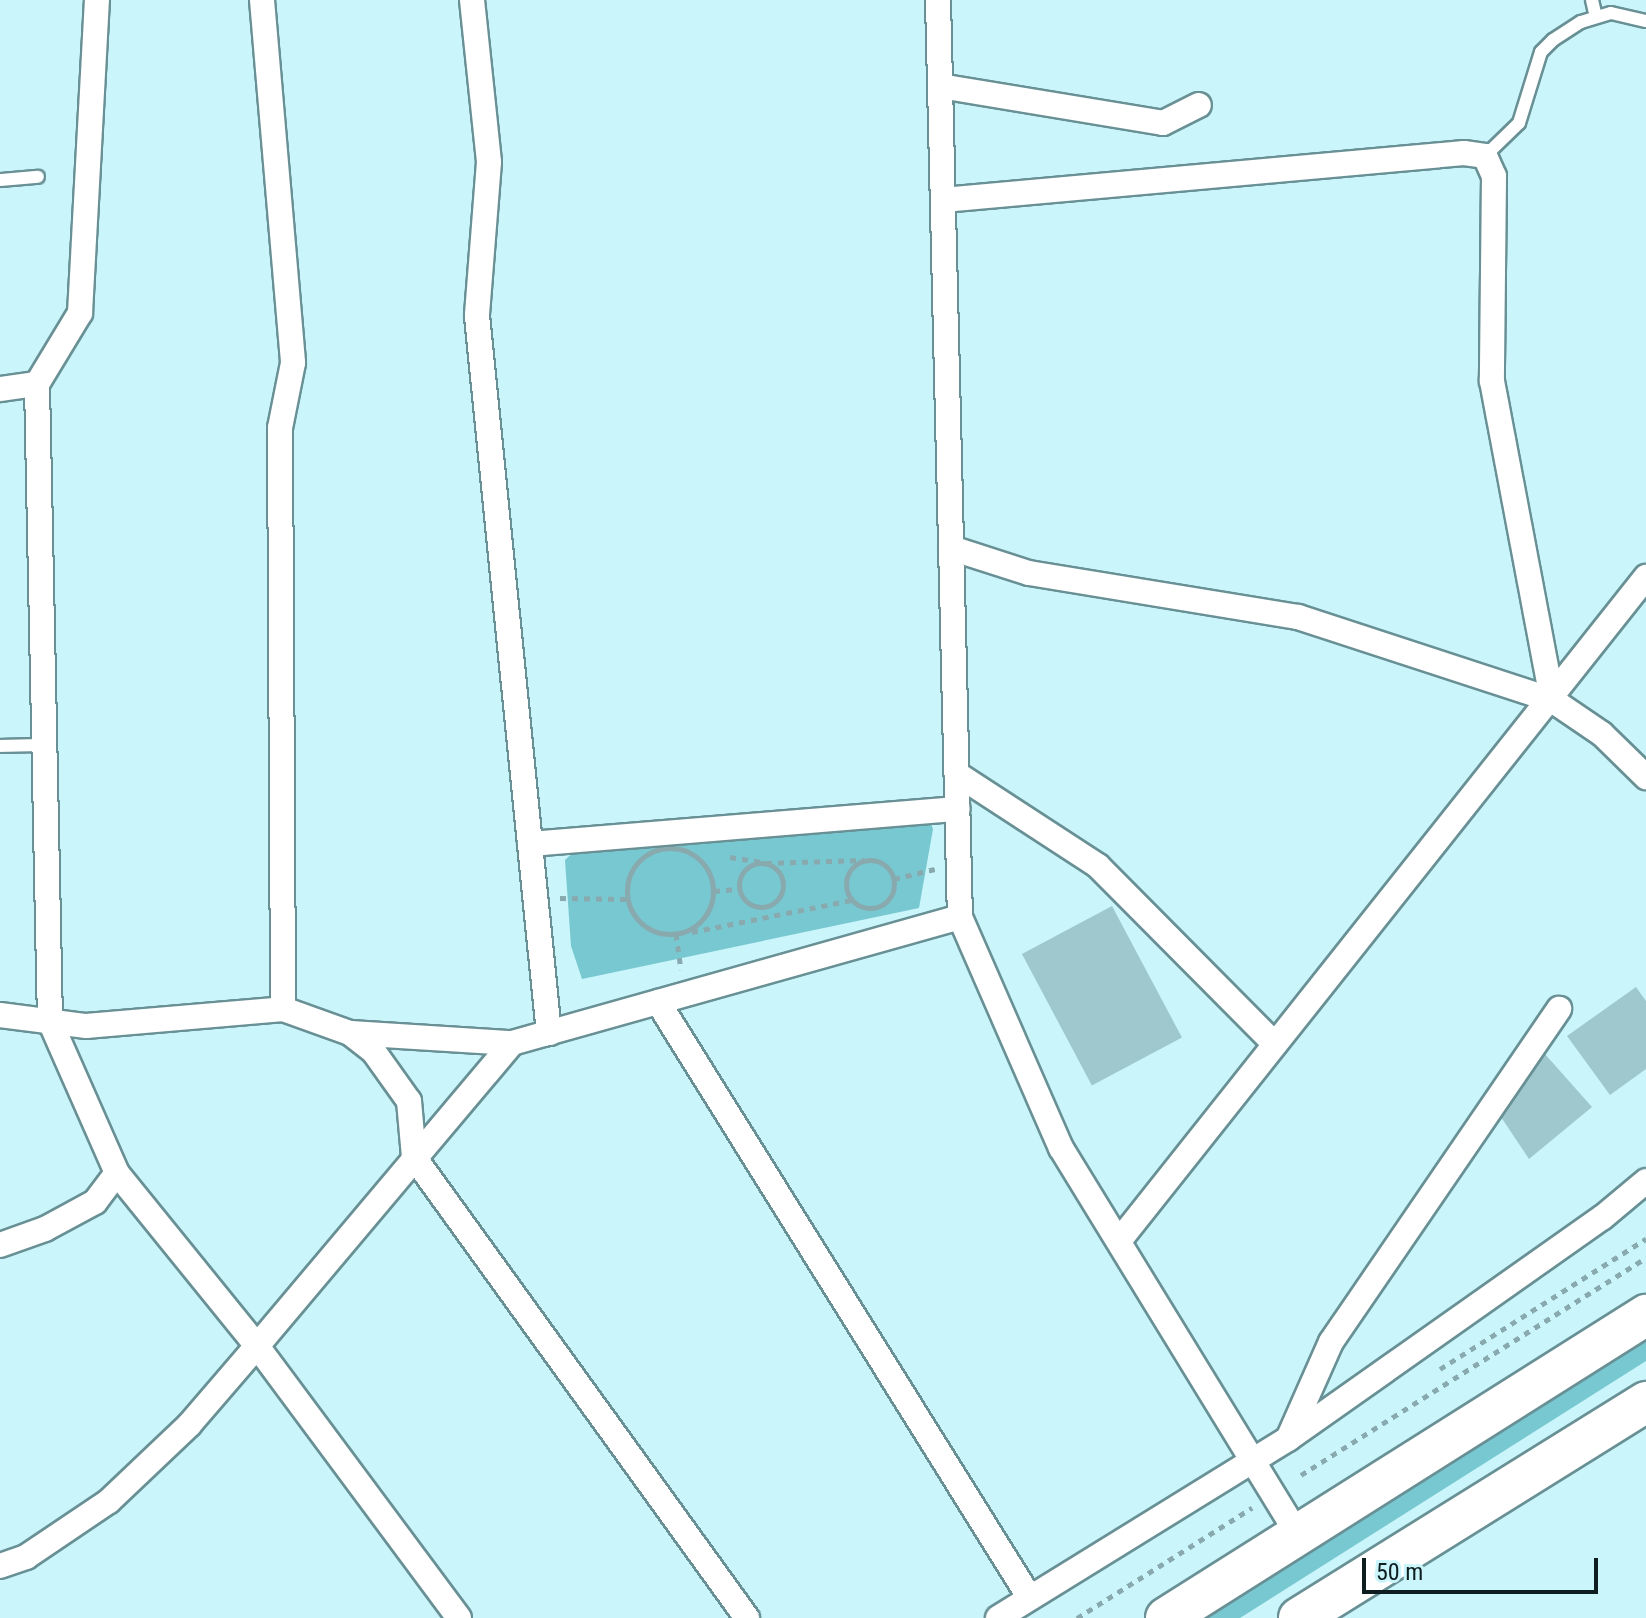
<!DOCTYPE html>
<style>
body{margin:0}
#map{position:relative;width:1646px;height:1618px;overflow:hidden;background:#caf5fa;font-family:"Roboto Condensed",sans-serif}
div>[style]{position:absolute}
.green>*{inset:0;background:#78c8d1}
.building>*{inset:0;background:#9ec8cd;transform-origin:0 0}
.path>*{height:5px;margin-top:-2.5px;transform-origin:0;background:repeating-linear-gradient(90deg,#88aaae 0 6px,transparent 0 12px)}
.path>.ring{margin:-2.5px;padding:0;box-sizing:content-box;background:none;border:5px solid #88aaae;border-radius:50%}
.roads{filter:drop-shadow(2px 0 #689095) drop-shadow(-2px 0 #689095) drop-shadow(0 2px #689095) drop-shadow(0 -2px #689095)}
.service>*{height:12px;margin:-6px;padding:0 6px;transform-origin:6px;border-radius:6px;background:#fff}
.minor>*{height:24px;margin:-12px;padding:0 12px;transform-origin:12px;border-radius:12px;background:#fff}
.primary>*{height:40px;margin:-20px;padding:0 20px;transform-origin:20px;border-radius:20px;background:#fff}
span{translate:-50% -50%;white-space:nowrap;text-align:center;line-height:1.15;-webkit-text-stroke:6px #caf5fa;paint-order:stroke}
.scale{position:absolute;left:1362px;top:1558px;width:236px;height:36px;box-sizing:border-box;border:4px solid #0e1e20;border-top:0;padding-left:10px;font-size:24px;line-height:28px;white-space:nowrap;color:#0e1e20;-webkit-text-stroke:6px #caf5fa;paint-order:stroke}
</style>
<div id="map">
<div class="green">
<i style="clip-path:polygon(926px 811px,933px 829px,919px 908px,582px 979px,571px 946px,565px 860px,581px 845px)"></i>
<i style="clip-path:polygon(1646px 1331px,1646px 1361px,1240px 1618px,1198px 1618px)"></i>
</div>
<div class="building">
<i style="left:1112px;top:906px;width:149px;height:102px;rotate:62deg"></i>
<i style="clip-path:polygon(1636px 987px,1646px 1001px,1646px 1069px,1610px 1095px,1567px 1036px)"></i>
<i style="clip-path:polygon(1544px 1053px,1592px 1107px,1529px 1159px,1495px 1108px)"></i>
</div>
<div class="path">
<i class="ring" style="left:627px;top:848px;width:81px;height:81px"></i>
<i style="left:730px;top:857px;width:36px;rotate:9deg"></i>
<i style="left:766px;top:863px;width:98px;rotate:-1.8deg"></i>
<i class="ring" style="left:846px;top:860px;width:43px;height:43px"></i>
<i class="ring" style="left:739px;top:863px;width:39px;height:39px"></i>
<i style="left:894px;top:879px;width:42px;rotate:-13.7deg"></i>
<i style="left:714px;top:891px;width:25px;rotate:-5deg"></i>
<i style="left:560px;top:898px;width:67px;rotate:0.9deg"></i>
<i style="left:692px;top:932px;width:163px;rotate:-11.3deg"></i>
<i style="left:676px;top:934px;width:36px;rotate:82deg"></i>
<i style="left:1440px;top:1369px;width:244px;rotate:-32.3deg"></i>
<i style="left:1301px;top:1475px;width:408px;rotate:-32.2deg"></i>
<i style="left:1077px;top:1618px;width:207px;rotate:-32.2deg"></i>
</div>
<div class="roads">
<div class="service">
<i style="left:1592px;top:0;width:17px;rotate:77deg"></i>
<i style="left:1485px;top:156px;width:47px;rotate:-44.1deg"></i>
<i style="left:1519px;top:123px;width:74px;rotate:-72.8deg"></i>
<i style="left:1541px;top:52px;width:17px;rotate:-45deg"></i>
<i style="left:1553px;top:40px;width:33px;rotate:-33deg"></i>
<i style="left:1581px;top:22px;width:31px;rotate:-17deg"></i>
<i style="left:1611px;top:13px;width:36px;rotate:13deg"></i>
<i style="left:0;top:180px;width:38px;rotate:-5deg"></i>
<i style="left:0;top:746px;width:45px;rotate:-1.3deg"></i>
</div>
<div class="minor">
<i style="left:262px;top:0;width:364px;rotate:85.1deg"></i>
<i style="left:293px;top:363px;width:66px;rotate:101.3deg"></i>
<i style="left:280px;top:428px;width:581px;rotate:89.7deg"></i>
<i style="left:472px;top:0;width:163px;rotate:84deg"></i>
<i style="left:489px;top:162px;width:154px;rotate:94.5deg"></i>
<i style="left:477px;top:316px;width:721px;rotate:84.27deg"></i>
<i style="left:938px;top:0;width:917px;rotate:88.63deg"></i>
<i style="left:960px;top:917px;width:252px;rotate:66.4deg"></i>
<i style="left:1061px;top:1148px;width:453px;rotate:58.5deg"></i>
<i style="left:940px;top:86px;width:226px;rotate:9.4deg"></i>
<i style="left:1163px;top:123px;width:40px;rotate:-26.6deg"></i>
<i style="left:943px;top:200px;width:523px;rotate:-5.15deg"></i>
<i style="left:1464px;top:153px;width:21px;rotate:8deg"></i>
<i style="left:1485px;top:156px;width:22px;rotate:66deg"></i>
<i style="left:1494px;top:176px;width:205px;rotate:90.6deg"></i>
<i style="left:1492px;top:381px;width:325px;rotate:79.3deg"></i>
<i style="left:0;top:389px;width:37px;rotate:-8deg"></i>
<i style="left:951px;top:548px;width:82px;rotate:17.8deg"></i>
<i style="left:1029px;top:573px;width:273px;rotate:9.3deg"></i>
<i style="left:1298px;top:617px;width:267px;rotate:18.1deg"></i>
<i style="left:1552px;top:700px;width:60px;rotate:34.2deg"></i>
<i style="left:1602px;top:734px;width:62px;rotate:44.3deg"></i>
<i style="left:957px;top:774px;width:168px;rotate:33.1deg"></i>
<i style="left:1098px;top:866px;width:251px;rotate:45.2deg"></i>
<i style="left:530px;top:844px;width:429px;rotate:-4.7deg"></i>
<i style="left:658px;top:1002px;width:699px;rotate:58.04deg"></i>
<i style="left:0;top:1015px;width:87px;rotate:7.3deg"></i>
<i style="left:86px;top:1026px;width:198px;rotate:-4.9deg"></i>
<i style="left:283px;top:1009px;width:71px;rotate:19.7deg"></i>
<i style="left:350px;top:1033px;width:31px;rotate:38deg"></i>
<i style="left:374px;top:1052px;width:60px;rotate:54.5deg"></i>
<i style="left:409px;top:1101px;width:56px;rotate:84.9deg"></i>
<i style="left:414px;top:1157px;width:569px;rotate:54.16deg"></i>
<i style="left:351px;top:1033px;width:161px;rotate:3.6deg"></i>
<i style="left:1119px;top:1241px;width:848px;rotate:-51.56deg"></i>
<i style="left:0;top:1245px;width:48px;rotate:-19.6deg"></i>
<i style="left:45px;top:1229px;width:57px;rotate:-28.4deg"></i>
<i style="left:95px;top:1202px;width:36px;rotate:-53deg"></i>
<i style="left:117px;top:1173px;width:166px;rotate:-113.8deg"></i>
<i style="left:50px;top:1021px;width:637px;rotate:-91.17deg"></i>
<i style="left:37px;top:384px;width:83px;rotate:-58.8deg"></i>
<i style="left:80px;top:313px;width:313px;rotate:-86.9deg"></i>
<i style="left:1288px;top:1439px;width:106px;rotate:-66.1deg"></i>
<i style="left:1331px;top:1342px;width:404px;rotate:-55.6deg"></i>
<i style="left:0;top:1566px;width:28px;rotate:-19deg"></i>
<i style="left:26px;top:1557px;width:100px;rotate:-34deg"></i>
<i style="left:109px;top:1501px;width:110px;rotate:-43.5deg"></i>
<i style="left:189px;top:1425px;width:104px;rotate:-49.3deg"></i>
<i style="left:257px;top:1346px;width:223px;rotate:-129deg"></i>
<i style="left:459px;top:1618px;width:339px;rotate:-126.6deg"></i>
<i style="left:257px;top:1346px;width:396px;rotate:-49.9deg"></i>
<i style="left:512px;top:1043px;width:465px;rotate:-15.7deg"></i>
<i style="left:998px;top:1618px;width:341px;rotate:-31.7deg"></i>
<i style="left:1288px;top:1439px;width:385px;rotate:-35.2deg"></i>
<i style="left:1603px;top:1217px;width:56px;rotate:-39.9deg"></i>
</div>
<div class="primary">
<i style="left:1166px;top:1618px;width:568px;rotate:-32.26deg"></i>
<i style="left:1299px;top:1618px;width:409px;rotate:-31.9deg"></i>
</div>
</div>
<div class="scale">50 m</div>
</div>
